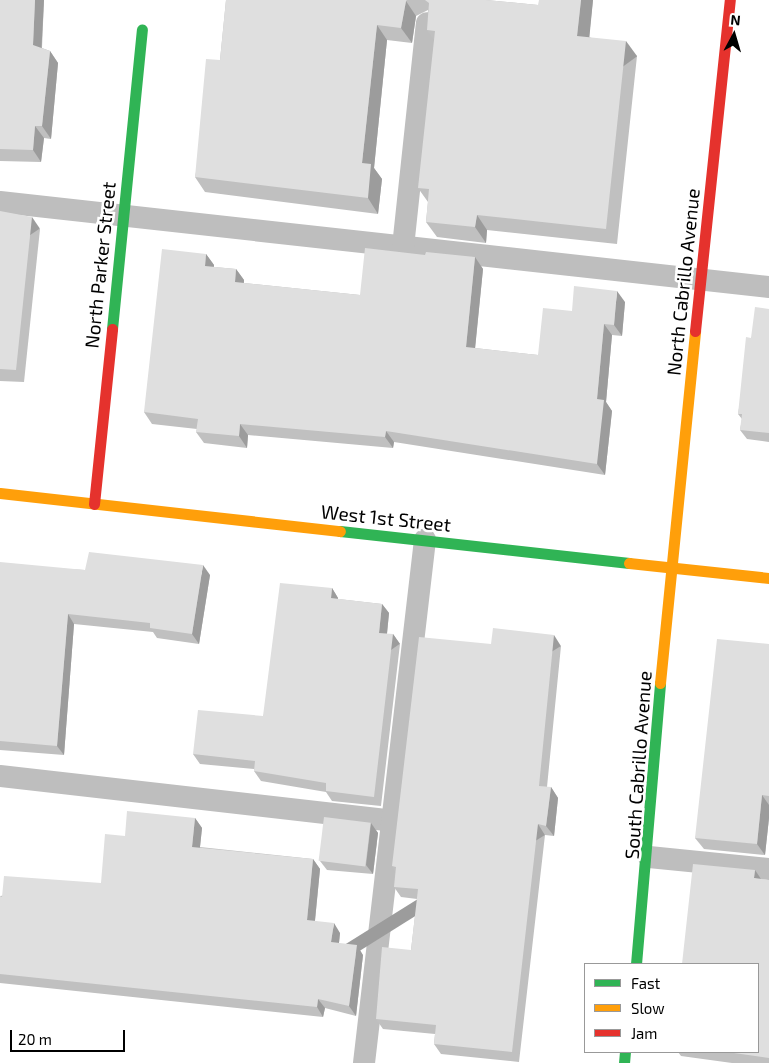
<!DOCTYPE html>
<style>
body{margin:0}
#map{position:relative;width:769px;height:1063px;overflow:hidden;background:#fff;font-family:"Exo 2",sans-serif}
div>[style]{position:absolute}
.lane>*{height:22px;margin:-11px;padding:0 11px;transform-origin:11px;border-radius:11px;background:#bebebe}
.fast>*{height:11px;margin:-5.5px;padding:0 5.5px;transform-origin:5.5px;border-radius:5.5px;background:#30b455}
.slow>*{height:11px;margin:-5.5px;padding:0 5.5px;transform-origin:5.5px;border-radius:5.5px;background:#ff9f0a}
.jam>*{height:11px;margin:-5.5px;padding:0 5.5px;transform-origin:5.5px;border-radius:5.5px;background:#e5322d}
.wall>*{inset:0;background:#c0c0c0}
.shaded-wall>*{inset:0;background:#9c9c9c;transform-origin:0 0}
.building>*{inset:0;background:#dfdfdf;transform-origin:0 0}
span{translate:-50% -50%;white-space:nowrap;text-align:center;line-height:1.15;-webkit-text-stroke:5px #fff;paint-order:stroke}
.street-label{font-size:19px;color:#000}
.legend{position:absolute;left:584px;top:963px;width:175px;height:90px;box-sizing:border-box;background:#fff;border:1px solid #999;margin:0;padding:6px 9px;list-style:none;font-size:15px;color:#000}
.legend li{display:flex;align-items:center;gap:10px;height:25px}
.legend b{width:25px;border:1px solid #999}
.north{position:absolute;left:709px;top:10px;width:50px;height:50px;-webkit-text-stroke:4px #fff;paint-order:stroke;rotate:6deg;font-size:14px;font-weight:700;line-height:20px;text-align:center;color:#000}
.north::after{content:'';display:block;margin:auto;width:18px;height:22px;background:#000;clip-path:polygon(50% 0,100% 100%,50% 72%,0 100%)}
.scale{position:absolute;left:10px;top:1030px;width:115px;height:22px;box-sizing:border-box;border:2px solid #000;border-top:0;padding-left:6px;font-size:15px;line-height:18px;white-space:nowrap;color:#000;-webkit-text-stroke:4px #fff;paint-order:stroke}
</style>
<div id="map">
<div class="lane">
<i style="left:0;top:202px;width:774px;rotate:6.31deg"></i>
<i style="left:403px;top:247px;width:225px;rotate:-83.9deg"></i>
<i style="left:0;top:776px;width:395px;rotate:6.5deg"></i>
<i style="left:649px;top:857px;width:121px;rotate:5.7deg"></i>
<i style="left:364px;top:1063px;width:527px;rotate:-83.35deg"></i>
</div>
<div class="fast">
<i style="left:112px;top:329px;width:301px;rotate:-84.3deg"></i>
<i style="left:340px;top:531px;width:291px;rotate:6.3deg"></i>
<i style="left:636px;top:964px;width:282px;rotate:-85.1deg"></i>
<i style="left:624px;top:1063px;width:11px;rotate:-85deg"></i>
</div>
<div class="slow">
<i style="left:0;top:493px;width:342px;rotate:6.4deg"></i>
<i style="left:629px;top:563px;width:141px;rotate:6.1deg"></i>
<i style="left:660px;top:683px;width:354px;rotate:-84.3deg"></i>
</div>
<div class="jam">
<i style="left:695px;top:331px;width:333px;rotate:-84deg"></i>
<i style="left:94px;top:504px;width:176px;rotate:-84.1deg"></i>
</div>
<div class="wall">
<i style="clip-path:polygon(0 0,44px 0,42px 48px,50px 51px,58px 63px,51px 139px,44px 138px,41px 162px,0 161px)"></i>
<i style="clip-path:polygon(226px 0,486px 0,538px 5px,593px 0,589px 37px,637px 56px,617px 244px,487px 230px,486px 243px,437px 237px,426px 222px,428px 202px,418px 188px,434px 40px,427px 30px,428px 10px,416px 16px,412px 43px,387px 40px,374px 168px,382px 179px,378px 214px,205px 192px,195px 177px,220px 60px)"></i>
<i style="clip-path:polygon(0 211px,40px 229px,24px 382px,0 381px)"></i>
<i style="clip-path:polygon(206px 254px,214px 265px,214px 267px,236px 269px,244px 280px,244px 283px,360px 295px,425px 255px,475px 257px,483px 269px,475px 348px,538px 355px,572px 311px,625px 302px,622px 336px,612px 335px,606px 402px,612px 411px,605px 475px,394px 442px,393px 448px,248px 435px,247px 448px,204px 443px,196px 432px,197px 429px,152px 424px,144px 412px)"></i>
<i style="clip-path:polygon(769px 309px,769px 442px,747px 439px,740px 430px,742px 419px,738px 414px,751px 338px)"></i>
<i style="clip-path:polygon(0 565px,85px 570px,210px 575px,199px 644px,157px 638px,153px 632px,74px 624px,64px 755px,0 750px)"></i>
<i style="clip-path:polygon(332px 588px,338px 598px,338px 599px,382px 604px,389px 613px,387px 634px,393px 634px,400px 644px,381px 806px,332px 801px,326px 792px,261px 781px,254px 771px,254px 769px,200px 764px,193px 754px,263px 716px)"></i>
<i style="clip-path:polygon(491px 644px,561px 646px,547px 787px,551px 787px,558px 798px,554px 836px,545px 835px,519px 1062px,441px 1054px,434px 1044px,435px 1034px,383px 1029px,376px 1019px,411px 950px,417px 899px,401px 897px,394px 887px,395px 871px,392px 866px)"></i>
<i style="clip-path:polygon(769px 644px,769px 818px,765px 855px,704px 849px,695px 838px)"></i>
<i style="clip-path:polygon(195px 818px,202px 828px,200px 847px,313px 859px,320px 869px,315px 921px,340px 933px,339px 943px,363px 955px,356px 1016px,325px 1008px,323px 1017px,0 983px,0 896px,101px 883px,125px 836px)"></i>
<i style="clip-path:polygon(371px 823px,378px 833px,373px 874px,327px 870px,320px 861px)"></i>
<i style="clip-path:polygon(761px 879px,769px 880px,769px 1063px,732px 1063px,681px 1056px,678px 1052px,758px 1052px)"></i>
</div>
<div class="shaded-wall">
<i style="clip-path:polygon(35px 0,44px 0,41px 57px,33px 45px)"></i>
<i style="clip-path:polygon(581px 0,593px 0,588px 51px,577px 36px)"></i>
<i style="clip-path:polygon(406px 1px,416px 16px,412px 43px,401px 28px)"></i>
<i style="clip-path:polygon(377px 25px,387px 40px,374px 168px,382px 179px,378px 214px,368px 198px,362px 163px)"></i>
<i style="left:626px;top:41px;width:19px;height:189px;rotate:54deg"></i>
<i style="clip-path:polygon(50px 51px,58px 63px,51px 139px,42px 126px)"></i>
<i style="clip-path:polygon(35px 126px,44px 138px,41px 162px,33px 150px)"></i>
<i style="clip-path:polygon(477px 215px,487px 230px,486px 243px,475px 227px)"></i>
<i style="left:32px;top:217px;width:14px;height:154px;rotate:56deg"></i>
<i style="clip-path:polygon(206px 254px,214px 265px,213px 277px,205px 266px)"></i>
<i style="clip-path:polygon(475px 257px,483px 269px,474px 359px,466px 347px)"></i>
<i style="clip-path:polygon(236px 269px,244px 280px,243px 293px,235px 282px)"></i>
<i style="clip-path:polygon(617px 291px,625px 302px,622px 336px,614px 325px)"></i>
<i style="clip-path:polygon(604px 324px,612px 335px,606px 402px,612px 411px,605px 475px,597px 464px,597px 399px)"></i>
<i style="clip-path:polygon(240px 424px,248px 435px,247px 448px,239px 436px)"></i>
<i style="clip-path:polygon(386px 431px,394px 442px,393px 448px,385px 437px)"></i>
<i style="clip-path:polygon(203px 565px,210px 575px,199px 644px,192px 634px)"></i>
<i style="clip-path:polygon(332px 588px,338px 598px,338px 608px,331px 598px)"></i>
<i style="clip-path:polygon(382px 604px,389px 613px,386px 643px,379px 633px)"></i>
<i style="clip-path:polygon(68px 614px,74px 624px,64px 755px,57px 746px)"></i>
<i style="left:393px;top:634px;width:12px;height:164px;rotate:55deg"></i>
<i style="left:554px;top:635px;width:13px;height:152px;rotate:58deg"></i>
<i style="clip-path:polygon(551px 787px,558px 798px,554px 836px,546px 826px)"></i>
<i style="clip-path:polygon(762px 795px,769px 805px,769px 818px,765px 855px,757px 844px)"></i>
<i style="clip-path:polygon(195px 818px,202px 828px,199px 856px,192px 847px)"></i>
<i style="clip-path:polygon(371px 823px,378px 833px,373px 874px,366px 865px)"></i>
<i style="left:538px;top:824px;width:13px;height:229px;rotate:58deg"></i>
<i style="clip-path:polygon(313px 859px,320px 869px,314px 930px,307px 920px)"></i>
<i style="clip-path:polygon(755px 870px,763px 882px,754px 878px)"></i>
<i style="clip-path:polygon(334px 923px,340px 933px,338px 952px,331px 942px)"></i>
<i style="clip-path:polygon(357px 945px,363px 955px,356px 1016px,349px 1006px)"></i>
<i style="clip-path:polygon(318px 999px,325px 1008px,323px 1017px,317px 1007px)"></i>
</div>
<div class="building">
<i style="clip-path:polygon(0 0,35px 0,33px 45px,50px 51px,42px 126px,35px 126px,33px 150px,0 149px)"></i>
<i style="clip-path:polygon(226px 0,407px 0,406px 1px,401px 28px,377px 25px,362px 163px,371px 164px,368px 198px,195px 177px,206px 59px,220px 60px)"></i>
<i style="clip-path:polygon(425px 0,486px 0,538px 5px,539px 0,581px 0,577px 36px,626px 41px,606px 229px,477px 215px,475px 227px,426px 222px,429px 189px,418px 188px,435px 31px,427px 30px,429px 3px)"></i>
<i style="clip-path:polygon(0 211px,32px 217px,16px 370px,0 369px)"></i>
<i style="clip-path:polygon(365px 248px,425px 255px,426px 252px,475px 257px,466px 347px,538px 355px,543px 308px,572px 311px,574px 286px,617px 291px,614px 325px,604px 324px,597px 399px,604px 400px,597px 464px,386px 431px,385px 437px,240px 424px,239px 436px,196px 432px,198px 419px,144px 412px,162px 249px,206px 254px,205px 266px,236px 269px,235px 282px,360px 295px)"></i>
<i style="clip-path:polygon(755px 307px,769px 309px,769px 433px,740px 430px,742px 414px,738px 414px,746px 337px,751px 338px)"></i>
<i style="clip-path:polygon(89px 552px,203px 565px,192px 634px,150px 628px,150px 623px,68px 614px,57px 746px,0 741px,0 562px,85px 570px)"></i>
<i style="clip-path:polygon(280px 583px,332px 588px,331px 598px,382px 604px,379px 633px,393px 634px,374px 797px,326px 791px,326px 783px,254px 771px,255px 761px,193px 754px,198px 710px,263px 716px)"></i>
<i style="clip-path:polygon(493px 628px,554px 635px,539px 786px,551px 787px,546px 826px,538px 824px,512px 1052px,434px 1044px,436px 1025px,376px 1019px,382px 947px,411px 950px,418px 889px,394px 887px,396px 867px,392px 866px,419px 637px,491px 644px)"></i>
<i style="clip-path:polygon(717px 639px,769px 644px,769px 796px,762px 795px,757px 844px,695px 838px)"></i>
<i style="clip-path:polygon(127px 811px,195px 818px,192px 847px,313px 859px,307px 920px,334px 923px,331px 942px,357px 945px,349px 1006px,318px 999px,317px 1007px,0 974px,0 896px,2px 897px,4px 876px,101px 883px,105px 834px,125px 836px)"></i>
<i style="left:324px;top:817px;width:47px;height:44px;rotate:7deg"></i>
<i style="clip-path:polygon(693px 864px,755px 870px,754px 878px,769px 880px,769px 1058px,727px 1052px,758px 1052px,758px 964px,682px 964px)"></i>
</div>
<div class="street-label">
<span style="left:100px;top:265px;rotate:-84deg">North Parker Street</span>
<span style="left:683px;top:282px;rotate:-84deg">North Cabrillo Avenue</span>
<span style="left:386px;top:518px;rotate:6deg">West 1st Street</span>
<span style="left:638px;top:765px;rotate:-86deg">South Cabrillo Avenue</span>
</div>
<ul class="legend">
<li><b style="height:6px;background:#30b455"></b>Fast</li>
<li><b style="height:6px;background:#ff9f0a"></b>Slow</li>
<li><b style="height:6px;background:#e5322d"></b>Jam</li>
</ul>
<div class="north">N</div>
<div class="scale">20 m</div>
</div>
